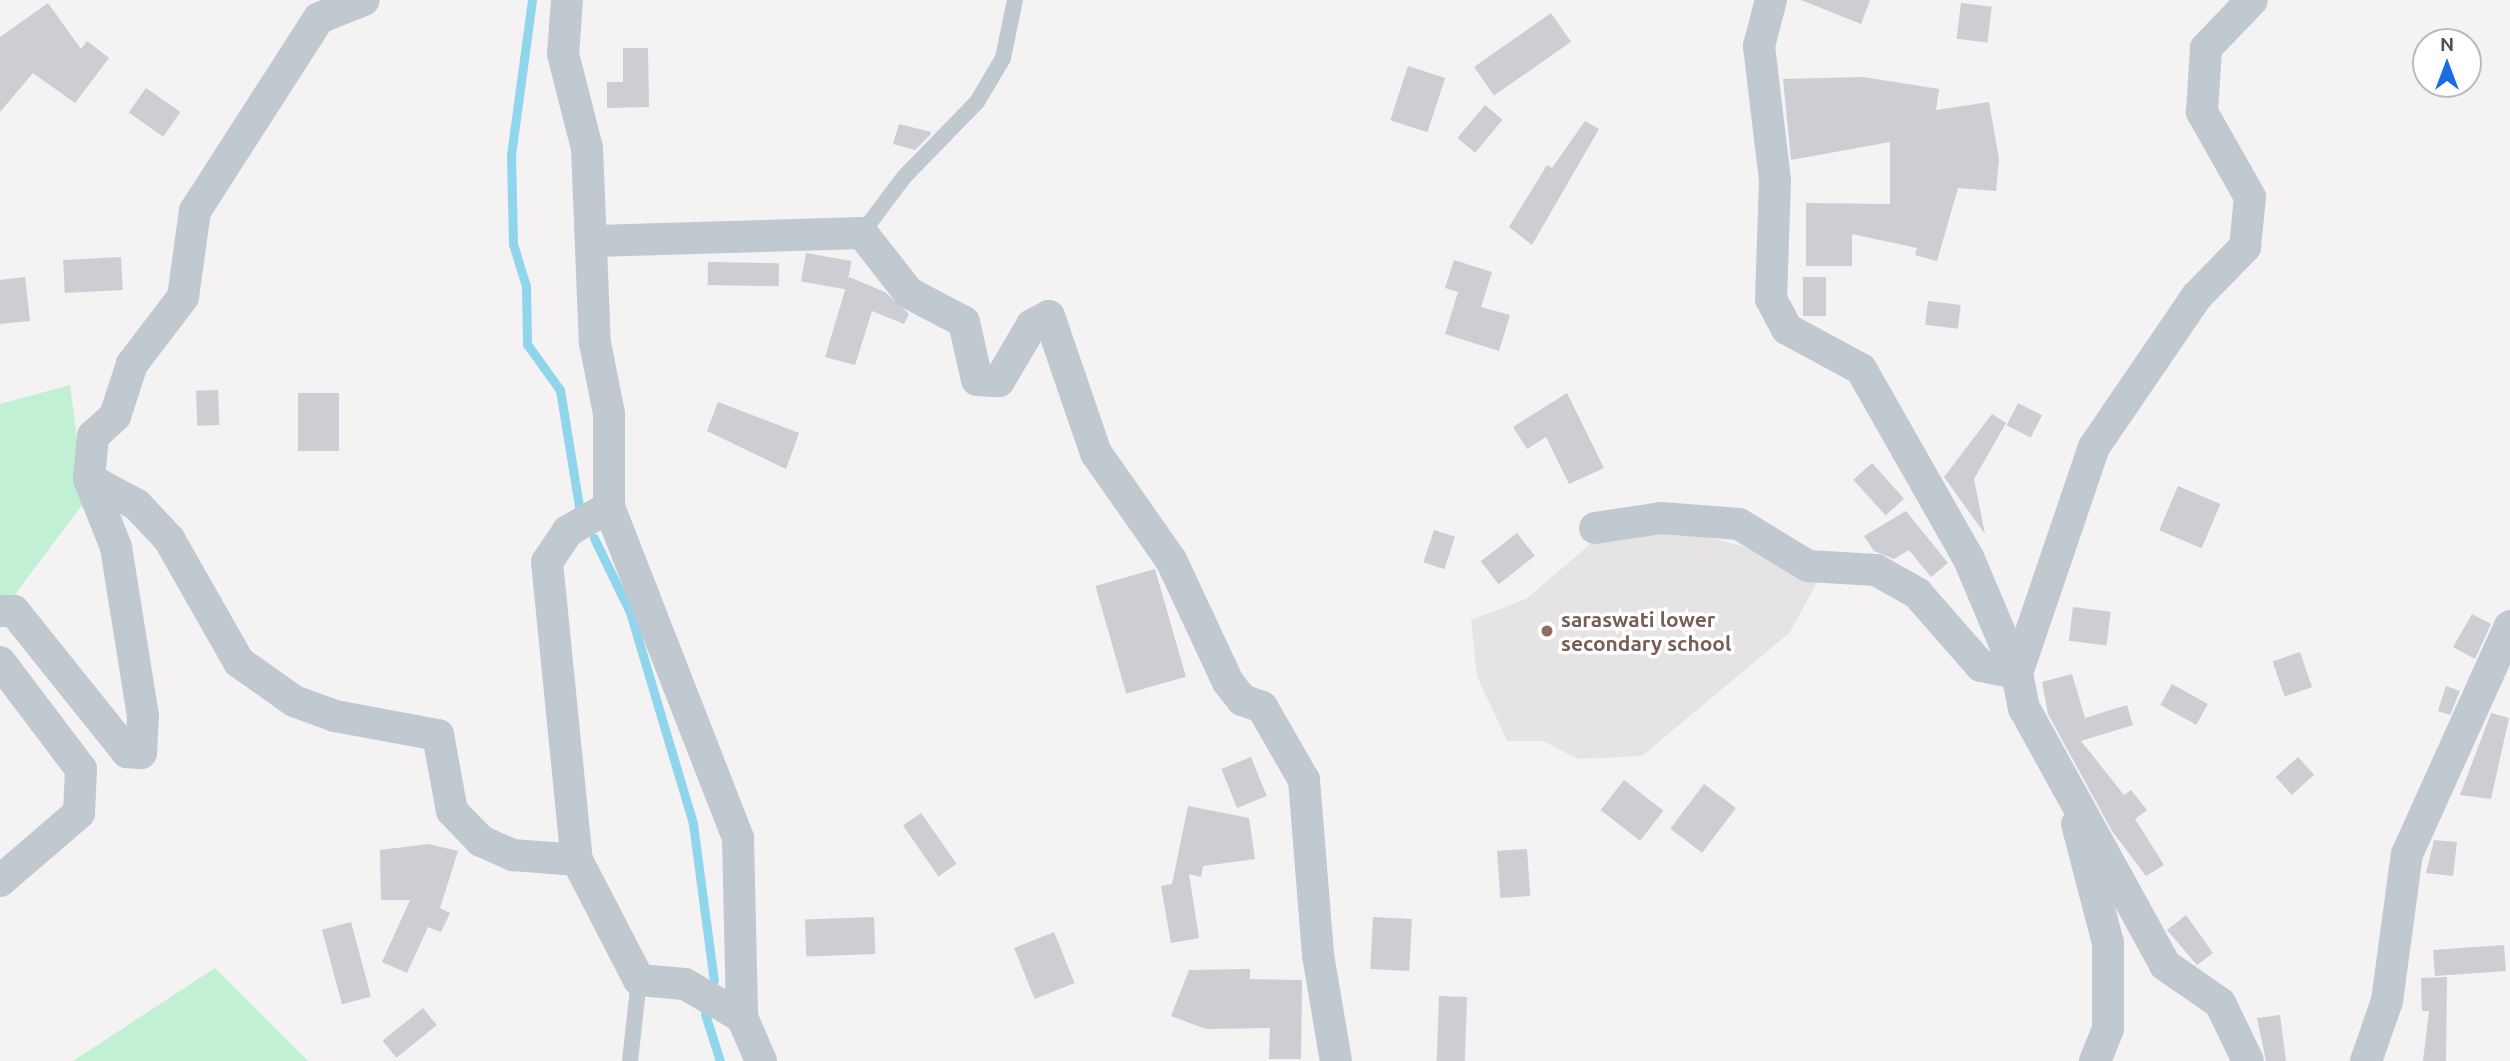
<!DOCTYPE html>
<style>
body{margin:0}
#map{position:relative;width:2510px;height:1061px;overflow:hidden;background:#f4f2f2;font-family:Ubuntu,sans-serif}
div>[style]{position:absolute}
.education>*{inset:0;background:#e5e3e4}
.green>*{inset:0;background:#c2f0d5}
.stream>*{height:9px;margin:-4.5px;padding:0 4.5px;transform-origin:4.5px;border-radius:4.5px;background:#8fd5ec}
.building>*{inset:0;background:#ccced4;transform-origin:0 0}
.lane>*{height:16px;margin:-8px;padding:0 8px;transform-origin:8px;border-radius:8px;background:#c0c8d0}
.street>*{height:32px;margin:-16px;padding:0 16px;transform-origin:16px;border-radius:16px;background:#c0c8d0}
.dots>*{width:19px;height:19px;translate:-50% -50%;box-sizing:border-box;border:4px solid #fff;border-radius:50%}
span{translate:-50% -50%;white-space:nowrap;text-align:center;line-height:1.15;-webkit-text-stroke:7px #fff;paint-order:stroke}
.education-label{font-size:21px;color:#785e54;font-weight:700}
.left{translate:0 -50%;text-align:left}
.north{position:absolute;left:2412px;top:28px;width:70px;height:70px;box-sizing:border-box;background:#fff;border:2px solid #b6bbbf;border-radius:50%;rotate:0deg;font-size:19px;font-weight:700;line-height:28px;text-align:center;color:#49545f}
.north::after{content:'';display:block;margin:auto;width:24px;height:32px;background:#1b6be5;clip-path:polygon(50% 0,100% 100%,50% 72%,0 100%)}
</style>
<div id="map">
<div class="education">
<i style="clip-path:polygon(1637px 531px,1703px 536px,1784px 557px,1819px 579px,1790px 632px,1642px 756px,1578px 759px,1543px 741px,1507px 741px,1477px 676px,1471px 620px,1526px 599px,1593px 542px)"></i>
</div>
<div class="green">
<i style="clip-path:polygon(70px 385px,85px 501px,0 614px,0 404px)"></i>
<i style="clip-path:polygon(215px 968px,308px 1061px,73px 1061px)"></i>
</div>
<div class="stream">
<i style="left:532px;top:0;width:156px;rotate:97.7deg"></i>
<i style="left:511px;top:155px;width:89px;rotate:88.7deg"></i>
<i style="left:513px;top:244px;width:44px;rotate:72.8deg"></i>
<i style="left:526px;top:286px;width:58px;rotate:89deg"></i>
<i style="left:527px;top:344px;width:57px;rotate:54.3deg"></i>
<i style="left:560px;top:390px;width:118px;rotate:80.7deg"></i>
<i style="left:594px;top:538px;width:82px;rotate:64.1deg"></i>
<i style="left:630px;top:612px;width:221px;rotate:73.4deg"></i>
<i style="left:693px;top:824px;width:158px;rotate:82.4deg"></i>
<i style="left:705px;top:1014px;width:49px;rotate:72.3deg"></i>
</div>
<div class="building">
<i style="clip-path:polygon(1801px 0,1870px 0,1861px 24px)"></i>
<i style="clip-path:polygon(48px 3px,81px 49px,87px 41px,109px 58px,75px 103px,33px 73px,0 112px,0 37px)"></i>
<i style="left:1961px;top:3px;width:31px;height:36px;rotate:7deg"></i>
<i style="left:1551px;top:13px;width:35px;height:94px;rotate:55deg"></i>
<i style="clip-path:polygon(623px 48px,648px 48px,649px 107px,607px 108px,607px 82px,623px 82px)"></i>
<i style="left:1408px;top:66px;width:39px;height:57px;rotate:18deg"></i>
<i style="clip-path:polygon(1863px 77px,1939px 89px,1936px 110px,1989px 102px,1999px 159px,1996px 191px,1958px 188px,1937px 261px,1915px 255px,1917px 248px,1852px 234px,1852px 266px,1806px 266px,1806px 203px,1890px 204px,1890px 142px,1791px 160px,1783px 79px)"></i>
<i style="left:146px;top:88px;width:42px;height:30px;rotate:35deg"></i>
<i style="left:1485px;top:105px;width:23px;height:43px;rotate:40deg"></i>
<i style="clip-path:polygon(1585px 121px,1599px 129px,1532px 245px,1509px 227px,1547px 165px,1552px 168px)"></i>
<i style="clip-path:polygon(899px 124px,931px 132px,930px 135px,915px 150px,893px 144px)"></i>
<i style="left:806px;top:253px;width:46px;height:29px;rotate:10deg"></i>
<i style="left:121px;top:257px;width:33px;height:58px;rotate:87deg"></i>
<i style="clip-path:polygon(1454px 260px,1492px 272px,1481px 307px,1510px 315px,1499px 351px,1445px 334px,1458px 292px,1445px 288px)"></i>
<i style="left:708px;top:262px;width:71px;height:23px;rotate:1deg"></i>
<i style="clip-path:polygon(25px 277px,30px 321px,0 324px,0 280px)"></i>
<i style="clip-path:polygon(849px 277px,885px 292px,909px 314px,904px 324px,872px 311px,855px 365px,825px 357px)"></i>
<i style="left:1803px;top:277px;width:23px;height:39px"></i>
<i style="left:1928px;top:301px;width:33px;height:24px;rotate:7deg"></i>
<i style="left:218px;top:390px;width:35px;height:22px;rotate:88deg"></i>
<i style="left:298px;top:393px;width:41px;height:58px"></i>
<i style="clip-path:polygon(1567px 393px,1604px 468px,1569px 484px,1546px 437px,1527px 449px,1513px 427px)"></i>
<i style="clip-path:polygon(718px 402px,799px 433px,786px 469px,707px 431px)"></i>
<i style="left:2018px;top:403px;width:27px;height:25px;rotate:27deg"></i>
<i style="clip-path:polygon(1992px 414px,2006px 423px,1974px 479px,1985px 534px,1944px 477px)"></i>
<i style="left:1872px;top:463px;width:48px;height:25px;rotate:48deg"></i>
<i style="left:2178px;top:486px;width:46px;height:48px;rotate:23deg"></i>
<i style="clip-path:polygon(1906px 511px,1948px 563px,1931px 577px,1909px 550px,1894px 559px,1874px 551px,1864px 536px)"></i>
<i style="left:1434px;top:530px;width:22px;height:34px;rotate:18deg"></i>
<i style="left:1517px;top:533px;width:29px;height:46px;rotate:52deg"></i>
<i style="left:1155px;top:569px;width:112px;height:62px;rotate:74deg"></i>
<i style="left:2073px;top:607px;width:38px;height:34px;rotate:7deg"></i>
<i style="clip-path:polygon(2472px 614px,2491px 624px,2475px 659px,2453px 647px)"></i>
<i style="left:2300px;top:652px;width:37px;height:29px;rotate:71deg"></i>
<i style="clip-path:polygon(2072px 674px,2085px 718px,2127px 705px,2133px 725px,2081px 741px,2124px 795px,2131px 790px,2147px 810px,2135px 819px,2164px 865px,2146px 876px,2112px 831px,2048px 714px,2042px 682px)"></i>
<i style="left:2172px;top:684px;width:41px;height:24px;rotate:29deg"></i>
<i style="clip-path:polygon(2446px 686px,2460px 691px,2450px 715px,2438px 711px)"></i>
<i style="clip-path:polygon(2491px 713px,2509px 718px,2491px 799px,2460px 795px)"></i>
<i style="left:1251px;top:757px;width:42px;height:32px;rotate:68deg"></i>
<i style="left:2298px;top:757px;width:24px;height:30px;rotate:48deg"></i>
<i style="left:1624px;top:780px;width:50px;height:38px;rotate:38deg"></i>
<i style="left:1704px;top:784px;width:40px;height:56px;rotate:37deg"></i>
<i style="clip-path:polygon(1188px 806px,1249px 818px,1255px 859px,1203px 866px,1201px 877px,1189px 874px,1199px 938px,1171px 943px,1161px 886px,1172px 884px)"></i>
<i style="left:921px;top:813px;width:62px;height:22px;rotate:55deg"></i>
<i style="clip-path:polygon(2434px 840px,2457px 842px,2453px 876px,2426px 873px)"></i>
<i style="clip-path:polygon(428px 844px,458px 851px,440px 908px,450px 913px,441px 932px,428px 927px,407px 973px,382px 962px,410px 900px,381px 900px,380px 850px)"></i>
<i style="left:1527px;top:849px;width:47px;height:30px;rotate:86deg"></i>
<i style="clip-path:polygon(2186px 915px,2213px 953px,2197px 965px,2167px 930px)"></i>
<i style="left:874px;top:917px;width:37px;height:69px;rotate:88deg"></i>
<i style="left:1373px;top:917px;width:39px;height:52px;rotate:3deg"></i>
<i style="left:351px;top:922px;width:77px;height:30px;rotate:75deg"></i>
<i style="left:1054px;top:932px;width:55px;height:43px;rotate:68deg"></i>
<i style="left:2504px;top:945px;width:26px;height:71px;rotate:86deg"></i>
<i style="clip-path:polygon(1250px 969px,1250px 979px,1302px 980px,1301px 1059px,1269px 1059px,1270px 1028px,1206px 1029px,1171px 1016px,1189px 970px)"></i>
<i style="clip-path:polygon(2447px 977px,2446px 1061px,2423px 1061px,2429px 1011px,2422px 1011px,2421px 978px)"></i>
<i style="left:1439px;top:996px;width:28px;height:65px;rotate:2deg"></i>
<i style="left:423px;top:1008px;width:22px;height:52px;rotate:51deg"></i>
<i style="clip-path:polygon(2280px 1015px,2286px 1061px,2266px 1061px,2257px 1018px)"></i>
</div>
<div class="lane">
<i style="left:862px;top:233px;width:70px;rotate:-53.1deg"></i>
<i style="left:904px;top:177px;width:105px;rotate:-45.8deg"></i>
<i style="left:977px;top:102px;width:51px;rotate:-59.4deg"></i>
<i style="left:1003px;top:58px;width:59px;rotate:-78.3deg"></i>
<i style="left:630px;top:1061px;width:81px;rotate:-83.7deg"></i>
</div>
<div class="street">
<i style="left:567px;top:0;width:54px;rotate:94.2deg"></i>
<i style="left:563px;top:54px;width:97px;rotate:75.7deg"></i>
<i style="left:587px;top:148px;width:195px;rotate:87.7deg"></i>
<i style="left:595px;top:343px;width:72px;rotate:78.8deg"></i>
<i style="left:609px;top:414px;width:93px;rotate:90deg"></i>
<i style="left:609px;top:507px;width:355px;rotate:68.7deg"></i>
<i style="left:738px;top:838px;width:179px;rotate:88.7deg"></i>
<i style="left:742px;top:1017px;width:48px;rotate:66.6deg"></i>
<i style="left:1771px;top:0;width:48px;rotate:104.6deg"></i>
<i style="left:1759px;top:46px;width:135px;rotate:83.2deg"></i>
<i style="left:1775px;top:180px;width:119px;rotate:91.9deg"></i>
<i style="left:1771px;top:299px;width:34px;rotate:62deg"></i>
<i style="left:1787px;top:329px;width:84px;rotate:28.4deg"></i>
<i style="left:1861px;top:369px;width:216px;rotate:60.4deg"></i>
<i style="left:1968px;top:557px;width:126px;rotate:67.1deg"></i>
<i style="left:2017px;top:673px;width:36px;rotate:79deg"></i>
<i style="left:2024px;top:708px;width:293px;rotate:61.2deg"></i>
<i style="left:2165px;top:965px;width:67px;rotate:34.6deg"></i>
<i style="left:2220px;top:1003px;width:64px;rotate:64.2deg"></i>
<i style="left:595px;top:241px;width:267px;rotate:-1.7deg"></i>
<i style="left:862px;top:233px;width:76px;rotate:51.9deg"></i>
<i style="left:909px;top:293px;width:62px;rotate:27.8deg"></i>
<i style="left:964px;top:322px;width:59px;rotate:77.4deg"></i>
<i style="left:977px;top:380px;width:22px;rotate:3deg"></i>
<i style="left:999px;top:381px;width:65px;rotate:-59.5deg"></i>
<i style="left:1032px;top:325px;width:19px;rotate:-28deg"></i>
<i style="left:1049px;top:316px;width:145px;rotate:71.1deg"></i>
<i style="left:1096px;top:453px;width:131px;rotate:55deg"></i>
<i style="left:1171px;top:560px;width:135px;rotate:65deg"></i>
<i style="left:1228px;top:682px;width:23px;rotate:52deg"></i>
<i style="left:1242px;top:700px;width:21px;rotate:19deg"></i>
<i style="left:1262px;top:707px;width:84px;rotate:60.1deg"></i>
<i style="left:1304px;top:780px;width:176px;rotate:85.4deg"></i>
<i style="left:1318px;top:955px;width:108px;rotate:80.4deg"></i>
<i style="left:89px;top:479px;width:55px;rotate:28.4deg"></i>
<i style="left:137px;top:505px;width:47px;rotate:46.7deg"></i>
<i style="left:169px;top:539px;width:142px;rotate:60.4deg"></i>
<i style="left:239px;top:662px;width:67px;rotate:35.3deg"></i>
<i style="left:294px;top:701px;width:44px;rotate:20.1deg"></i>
<i style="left:335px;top:716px;width:105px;rotate:10.5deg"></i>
<i style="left:438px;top:735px;width:77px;rotate:79.6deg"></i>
<i style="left:452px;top:811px;width:42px;rotate:46deg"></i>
<i style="left:481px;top:841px;width:35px;rotate:24deg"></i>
<i style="left:513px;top:855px;width:64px;rotate:4.5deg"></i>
<i style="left:609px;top:507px;width:48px;rotate:149.7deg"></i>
<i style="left:568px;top:531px;width:37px;rotate:124deg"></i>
<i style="left:547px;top:562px;width:300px;rotate:84.3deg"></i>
<i style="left:577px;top:860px;width:135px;rotate:62.7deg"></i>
<i style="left:639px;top:980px;width:46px;rotate:5deg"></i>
<i style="left:685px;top:984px;width:66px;rotate:30.1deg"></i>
<i style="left:1595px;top:528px;width:67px;rotate:-8.6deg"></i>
<i style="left:1661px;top:518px;width:78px;rotate:4.4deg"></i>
<i style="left:1739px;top:524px;width:81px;rotate:31.3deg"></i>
<i style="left:1808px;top:566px;width:68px;rotate:3.4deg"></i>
<i style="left:1876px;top:570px;width:47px;rotate:29.3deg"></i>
<i style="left:1917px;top:593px;width:97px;rotate:48.8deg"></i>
<i style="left:1981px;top:666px;width:37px;rotate:11deg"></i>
<i style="left:2017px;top:673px;width:239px;rotate:-71.2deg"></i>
<i style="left:2094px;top:447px;width:183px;rotate:-55.7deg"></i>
<i style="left:2197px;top:296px;width:69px;rotate:-45.6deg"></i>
<i style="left:2245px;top:247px;width:50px;rotate:-84.3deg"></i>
<i style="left:2250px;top:197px;width:98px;rotate:-119.5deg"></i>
<i style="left:2202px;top:112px;width:64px;rotate:-86.4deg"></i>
<i style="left:2206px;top:48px;width:66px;rotate:-46.2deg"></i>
<i style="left:0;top:611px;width:14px"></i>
<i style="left:14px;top:611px;width:181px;rotate:51.3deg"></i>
<i style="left:127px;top:752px;width:14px;rotate:4deg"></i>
<i style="left:141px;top:753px;width:37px;rotate:-87deg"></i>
<i style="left:143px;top:716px;width:171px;rotate:-99.1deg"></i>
<i style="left:116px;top:547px;width:73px;rotate:-111.7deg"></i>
<i style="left:89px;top:479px;width:43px;rotate:-84.7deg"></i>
<i style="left:93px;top:436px;width:30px;rotate:-42deg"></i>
<i style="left:115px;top:416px;width:55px;rotate:-71.9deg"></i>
<i style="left:132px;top:364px;width:84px;rotate:-52.7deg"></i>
<i style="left:183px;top:297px;width:87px;rotate:-82.1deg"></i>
<i style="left:195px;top:211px;width:229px;rotate:-57.3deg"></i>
<i style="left:319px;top:18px;width:48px;rotate:-21.8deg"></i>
<i style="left:0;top:662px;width:134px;rotate:52.9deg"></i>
<i style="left:81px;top:769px;width:44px;rotate:92.6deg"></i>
<i style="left:79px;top:813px;width:104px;rotate:139.3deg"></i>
<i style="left:2077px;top:824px;width:123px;rotate:75.4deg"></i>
<i style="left:2108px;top:943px;width:86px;rotate:90deg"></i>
<i style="left:2108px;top:1029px;width:35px;rotate:112deg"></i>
<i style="left:2366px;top:1061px;width:64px;rotate:-70.7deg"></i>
<i style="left:2387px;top:1001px;width:148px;rotate:-82.3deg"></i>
<i style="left:2407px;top:854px;width:250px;rotate:-65.7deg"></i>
</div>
<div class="dots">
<i style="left:1547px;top:631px;background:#8d6e63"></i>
</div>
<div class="education-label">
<span class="left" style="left:1561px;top:631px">saraswati lower<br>secondary school</span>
</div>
<div class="north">N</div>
</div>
